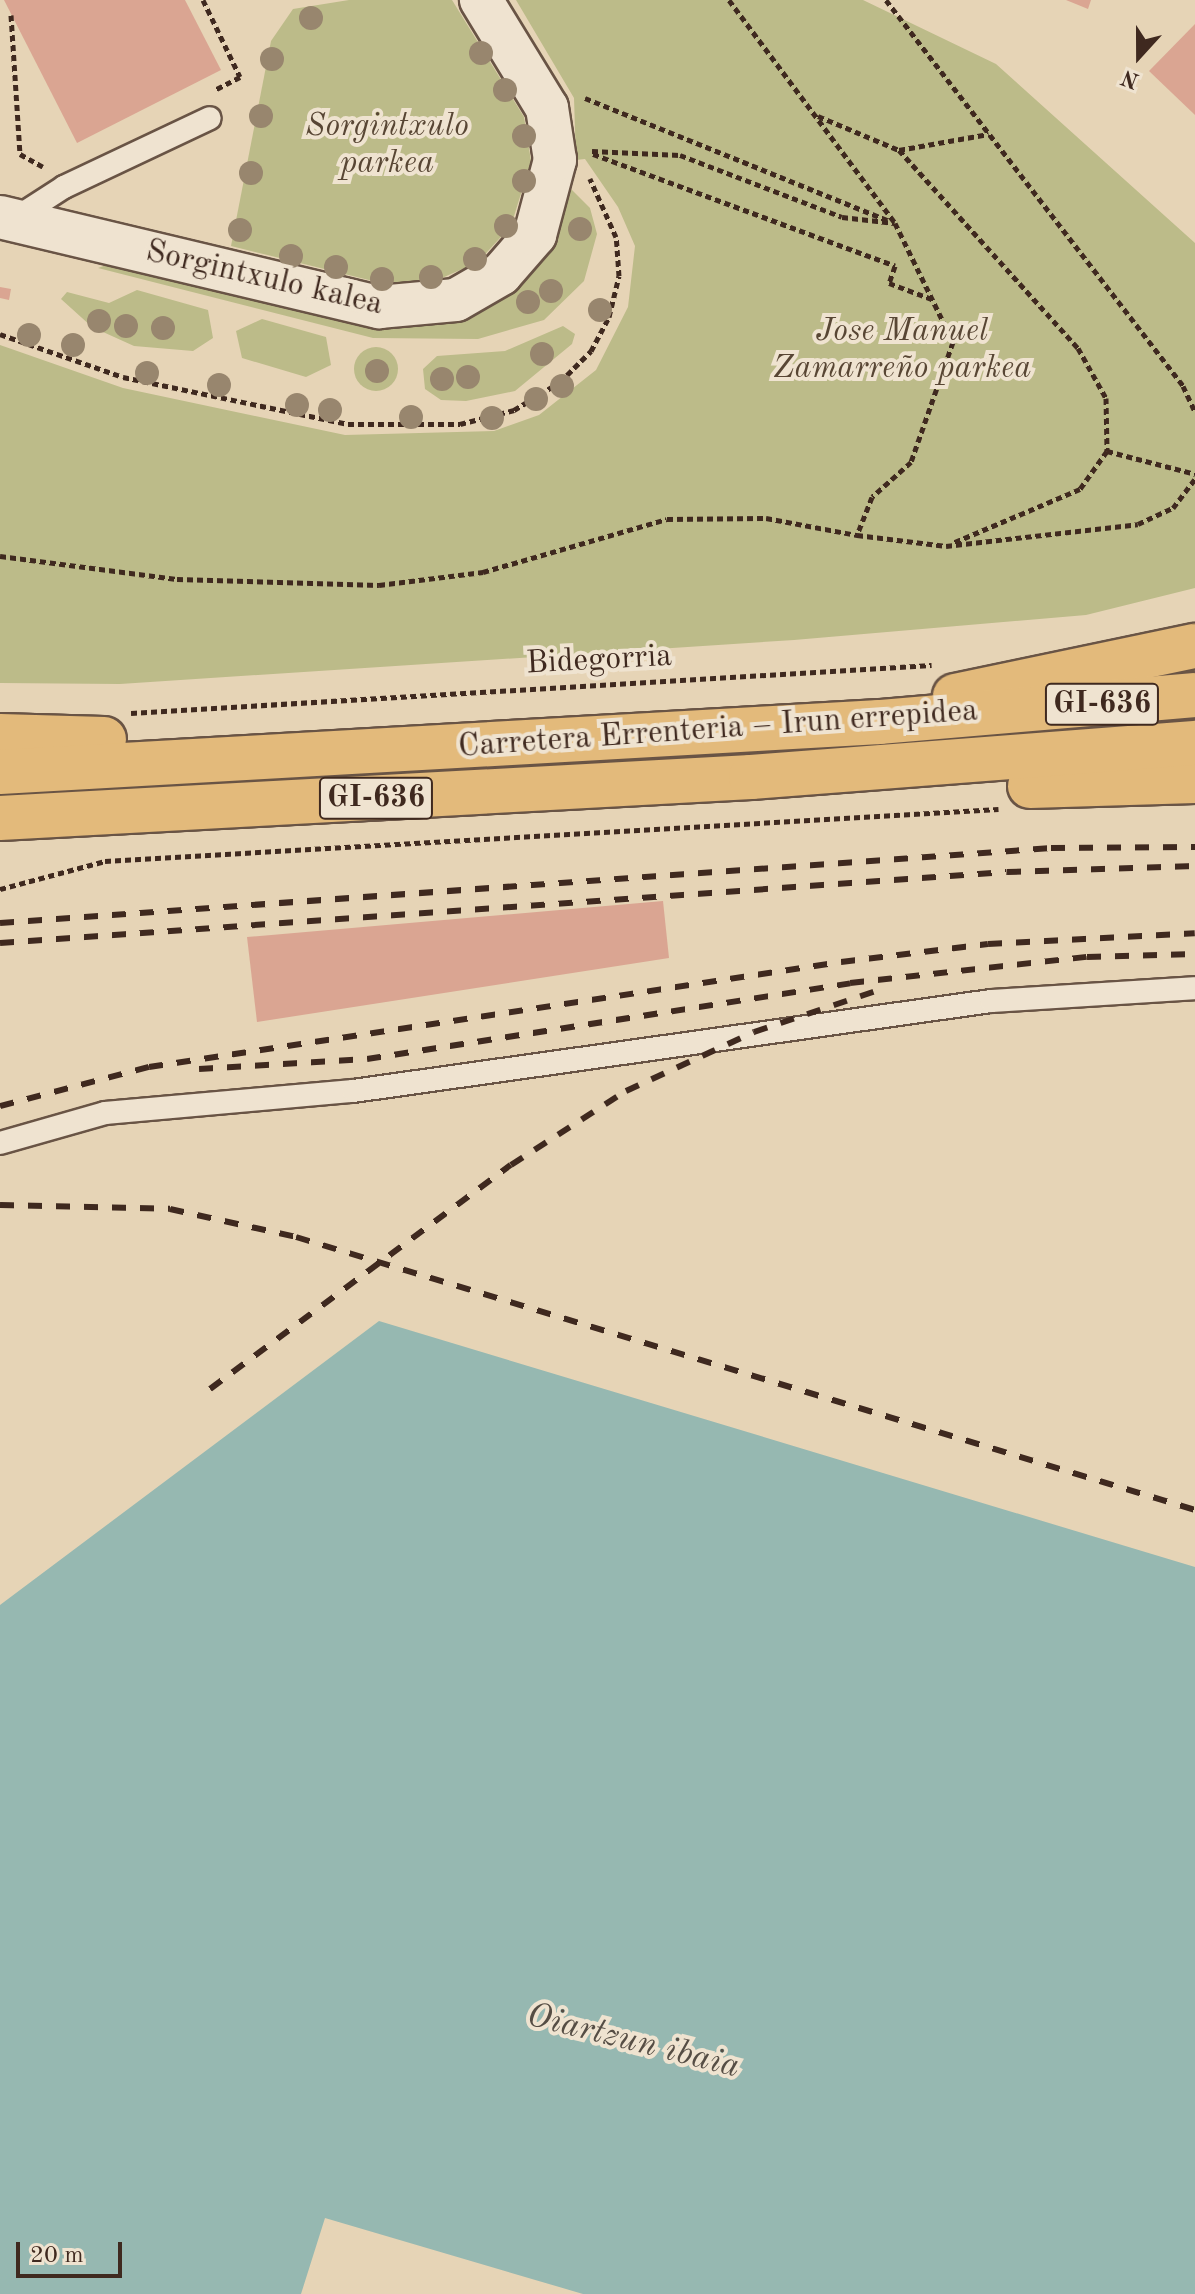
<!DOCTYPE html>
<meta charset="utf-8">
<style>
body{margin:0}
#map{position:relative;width:1195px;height:2294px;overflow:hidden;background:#e6d4b6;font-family:"Old Standard TT",serif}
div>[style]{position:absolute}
.green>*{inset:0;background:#bcbb89}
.round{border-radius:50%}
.water>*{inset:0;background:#96b8b1}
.building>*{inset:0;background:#daa592}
.path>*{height:5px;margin-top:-2.5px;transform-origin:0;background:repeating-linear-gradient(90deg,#3f291f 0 6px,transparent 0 10px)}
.roads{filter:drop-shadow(2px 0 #695445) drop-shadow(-2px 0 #695445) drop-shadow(0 2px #695445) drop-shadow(0 -2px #695445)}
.lane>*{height:22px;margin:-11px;padding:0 11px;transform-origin:11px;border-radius:11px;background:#efe3d0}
.street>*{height:42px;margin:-21px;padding:0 21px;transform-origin:21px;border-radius:21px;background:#efe3d0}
.primary>*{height:44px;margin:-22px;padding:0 22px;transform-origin:22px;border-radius:22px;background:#e3ba7b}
.rail>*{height:6px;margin-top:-3px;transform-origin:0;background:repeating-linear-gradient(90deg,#3f291f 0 14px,transparent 0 28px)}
.trees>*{width:24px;height:24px;margin:-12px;border-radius:50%;background:#98866e}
span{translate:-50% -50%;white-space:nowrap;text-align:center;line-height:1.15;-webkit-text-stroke:8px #efe3d0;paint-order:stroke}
.shield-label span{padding:2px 6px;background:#efe3d0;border:2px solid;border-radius:6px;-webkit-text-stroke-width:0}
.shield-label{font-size:30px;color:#3f291f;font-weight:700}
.park-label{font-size:32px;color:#584634;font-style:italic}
.street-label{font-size:32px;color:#3f291f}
.water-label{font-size:34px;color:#554d44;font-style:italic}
.north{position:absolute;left:1099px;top:16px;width:80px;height:80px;-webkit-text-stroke:6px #efe3d0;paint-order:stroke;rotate:201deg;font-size:22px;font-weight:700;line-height:32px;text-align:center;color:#3f291f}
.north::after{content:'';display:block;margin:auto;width:28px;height:36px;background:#3f291f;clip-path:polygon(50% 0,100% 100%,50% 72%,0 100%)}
.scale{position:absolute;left:16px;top:2242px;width:106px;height:36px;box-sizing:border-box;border:4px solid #3f291f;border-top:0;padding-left:10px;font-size:24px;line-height:28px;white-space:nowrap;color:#3f291f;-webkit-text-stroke:6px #efe3d0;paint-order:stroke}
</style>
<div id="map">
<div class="green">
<i style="clip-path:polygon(349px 0,452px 0,524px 117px,531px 161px,511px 226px,478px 262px,433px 282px,385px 284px,231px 246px,271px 41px,293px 9px)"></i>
<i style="clip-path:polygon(516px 0,863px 0,996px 64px,1195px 243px,1195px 588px,1086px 615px,794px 640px,120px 684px,0 683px,0 345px,123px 388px,345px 435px,494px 431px,539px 415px,596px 370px,628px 307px,635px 246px,618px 207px,585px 159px,576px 160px,574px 98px)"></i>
<i style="clip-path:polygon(571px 189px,590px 208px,597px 234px,584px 281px,544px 320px,478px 339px,373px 338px,98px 268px,115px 262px,377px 326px,435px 325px,513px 289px,551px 244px)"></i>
<i style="clip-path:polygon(137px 290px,208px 310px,213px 338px,193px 351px,134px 346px,92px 327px,61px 299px,67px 292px,109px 303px)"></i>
<i style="clip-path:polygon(262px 319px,326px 337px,331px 365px,306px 377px,242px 358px,236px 331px)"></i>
<i style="clip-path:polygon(563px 326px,575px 334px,572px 344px,515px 391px,466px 401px,441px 400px,425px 389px,423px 369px,437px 356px,505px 351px)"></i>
<i class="round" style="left:354px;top:347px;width:44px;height:44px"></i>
</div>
<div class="water">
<i style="clip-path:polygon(379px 1321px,1195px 1567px,1195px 2294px,583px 2294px,325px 2218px,301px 2294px,0 2294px,0 1605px)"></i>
</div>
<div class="building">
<i style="clip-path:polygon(4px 0,185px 0,221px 70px,77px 143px)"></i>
<i style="clip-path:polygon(1066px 0,1091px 0,1088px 9px)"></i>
<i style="clip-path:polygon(1195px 24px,1195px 115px,1149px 71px)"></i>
<i style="clip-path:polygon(0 287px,11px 289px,9px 300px,0 298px)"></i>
<i style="clip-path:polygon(663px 901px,669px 958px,257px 1022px,247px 937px)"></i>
</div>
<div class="path">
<i style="left:203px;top:0;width:85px;rotate:64.3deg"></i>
<i style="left:240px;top:77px;width:29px;rotate:153deg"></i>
<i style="left:729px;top:0;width:278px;rotate:53.3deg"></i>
<i style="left:895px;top:223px;width:132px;rotate:64deg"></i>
<i style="left:953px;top:342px;width:127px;rotate:109.3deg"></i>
<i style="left:911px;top:462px;width:52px;rotate:138.1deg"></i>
<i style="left:872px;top:497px;width:41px;rotate:111.5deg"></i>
<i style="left:857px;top:535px;width:90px;rotate:7deg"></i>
<i style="left:946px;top:546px;width:193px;rotate:-6.5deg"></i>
<i style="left:1138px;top:524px;width:38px;rotate:-25deg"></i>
<i style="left:1173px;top:508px;width:36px;rotate:-53deg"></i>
<i style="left:886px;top:0;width:487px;rotate:52.4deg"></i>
<i style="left:1183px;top:386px;width:29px;rotate:65deg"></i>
<i style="left:11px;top:15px;width:139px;rotate:86.3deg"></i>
<i style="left:20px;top:154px;width:26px;rotate:29deg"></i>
<i style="left:585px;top:98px;width:326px;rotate:22deg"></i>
<i style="left:818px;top:116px;width:88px;rotate:22.8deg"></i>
<i style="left:899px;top:150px;width:267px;rotate:47.9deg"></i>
<i style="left:1078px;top:348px;width:57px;rotate:60.8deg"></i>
<i style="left:1106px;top:398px;width:53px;rotate:88.9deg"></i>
<i style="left:1107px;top:451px;width:47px;rotate:125.4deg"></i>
<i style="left:1080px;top:489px;width:138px;rotate:157deg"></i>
<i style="left:899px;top:150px;width:91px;rotate:-10.1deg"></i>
<i style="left:592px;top:151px;width:88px;rotate:2.6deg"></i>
<i style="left:680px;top:155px;width:173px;rotate:20.9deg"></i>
<i style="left:842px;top:217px;width:53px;rotate:6.5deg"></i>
<i style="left:593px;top:154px;width:322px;rotate:20.3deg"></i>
<i style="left:895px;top:266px;width:18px;rotate:109deg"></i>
<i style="left:889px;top:283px;width:46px;rotate:20.4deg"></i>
<i style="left:0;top:334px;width:130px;rotate:19.3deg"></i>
<i style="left:123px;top:377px;width:230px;rotate:11.8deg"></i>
<i style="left:348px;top:424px;width:112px"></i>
<i style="left:460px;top:424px;width:56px;rotate:-14.5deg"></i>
<i style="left:514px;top:410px;width:54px;rotate:-31.3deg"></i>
<i style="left:560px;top:382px;width:44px;rotate:-45deg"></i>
<i style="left:591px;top:351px;width:38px;rotate:-62deg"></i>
<i style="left:609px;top:317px;width:42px;rotate:-76.3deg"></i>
<i style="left:619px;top:276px;width:39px;rotate:-94deg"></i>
<i style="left:616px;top:237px;width:64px;rotate:-114.1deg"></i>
<i style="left:1107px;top:451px;width:91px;rotate:14.6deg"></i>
<i style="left:0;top:556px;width:178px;rotate:7.4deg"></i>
<i style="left:177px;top:579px;width:202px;rotate:1.7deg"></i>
<i style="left:379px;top:585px;width:105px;rotate:-7.1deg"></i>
<i style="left:483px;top:572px;width:191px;rotate:-16.1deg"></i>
<i style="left:667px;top:519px;width:99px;rotate:-0.6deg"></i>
<i style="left:766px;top:518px;width:93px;rotate:10.6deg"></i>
<i style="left:131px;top:713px;width:802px;rotate:-3.43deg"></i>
<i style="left:0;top:889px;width:109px;rotate:-14.9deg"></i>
<i style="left:105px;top:861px;width:895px;rotate:-3.33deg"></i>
</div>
<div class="roads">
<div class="lane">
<i style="left:13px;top:220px;width:61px;rotate:-32.9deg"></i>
<i style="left:64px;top:187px;width:161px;rotate:-25.3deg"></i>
<i style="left:0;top:1143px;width:109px;rotate:-15.9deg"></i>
<i style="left:105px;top:1113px;width:249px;rotate:-5.1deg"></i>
<i style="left:353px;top:1091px;width:644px;rotate:-8.03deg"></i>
<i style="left:991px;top:1001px;width:204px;rotate:-3.6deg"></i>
</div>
<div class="street">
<i style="left:0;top:217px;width:390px;rotate:13.4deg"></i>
<i style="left:379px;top:307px;width:77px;rotate:-5.2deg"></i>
<i style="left:456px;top:300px;width:52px;rotate:-30deg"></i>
<i style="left:501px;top:274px;width:52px;rotate:-48.9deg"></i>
<i style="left:535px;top:235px;width:78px;rotate:-75.1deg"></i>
<i style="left:555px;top:160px;width:53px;rotate:-98.7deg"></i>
<i style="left:547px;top:108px;width:127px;rotate:-121.4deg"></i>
</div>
<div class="primary">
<i style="left:955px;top:696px;width:245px;rotate:-11.8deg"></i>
<i style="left:0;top:736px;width:104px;rotate:1.7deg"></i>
<i style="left:0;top:772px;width:881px;rotate:-3.25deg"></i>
<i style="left:880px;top:722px;width:316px;rotate:-4.9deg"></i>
<i style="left:1030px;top:786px;width:165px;rotate:-1.7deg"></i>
<i style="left:0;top:818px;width:752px;rotate:-3.12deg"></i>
<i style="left:751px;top:777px;width:445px;rotate:-4.4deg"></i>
</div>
</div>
<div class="rail">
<i style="left:0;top:923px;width:1054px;rotate:-4.08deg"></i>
<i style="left:1051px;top:848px;width:144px;rotate:-0.4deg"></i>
<i style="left:0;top:943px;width:1009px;rotate:-4.03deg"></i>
<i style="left:1007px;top:872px;width:188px;rotate:-1.8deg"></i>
<i style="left:199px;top:1069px;width:168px;rotate:-3.4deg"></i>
<i style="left:367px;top:1059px;width:489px;rotate:-8.9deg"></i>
<i style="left:850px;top:983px;width:238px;rotate:-6.3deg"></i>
<i style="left:1087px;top:957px;width:108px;rotate:-1.6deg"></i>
<i style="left:0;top:1106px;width:154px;rotate:-14.7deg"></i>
<i style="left:149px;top:1067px;width:700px;rotate:-8.63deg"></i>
<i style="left:841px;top:962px;width:148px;rotate:-7deg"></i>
<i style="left:988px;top:944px;width:207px;rotate:-3deg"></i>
<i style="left:0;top:1205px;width:170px;rotate:1.3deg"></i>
<i style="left:170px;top:1209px;width:129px;rotate:12.5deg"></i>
<i style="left:296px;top:1237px;width:940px;rotate:16.89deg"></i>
<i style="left:210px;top:1389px;width:375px;rotate:-36.7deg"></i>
<i style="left:511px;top:1165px;width:137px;rotate:-32.8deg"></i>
<i style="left:626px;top:1091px;width:141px;rotate:-24.7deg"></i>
<i style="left:754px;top:1032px;width:138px;rotate:-18.6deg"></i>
</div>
<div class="trees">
<i style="left:311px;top:18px"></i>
<i style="left:481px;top:53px"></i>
<i style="left:272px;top:59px"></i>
<i style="left:505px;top:90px"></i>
<i style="left:261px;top:116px"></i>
<i style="left:524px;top:136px"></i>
<i style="left:251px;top:173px"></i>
<i style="left:524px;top:181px"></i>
<i style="left:506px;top:226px"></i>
<i style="left:580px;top:229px"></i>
<i style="left:240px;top:230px"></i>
<i style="left:291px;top:256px"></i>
<i style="left:475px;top:259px"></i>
<i style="left:336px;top:267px"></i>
<i style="left:431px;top:277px"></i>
<i style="left:382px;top:279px"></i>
<i style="left:551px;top:291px"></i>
<i style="left:528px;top:302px"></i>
<i style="left:600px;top:310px"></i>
<i style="left:99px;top:321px"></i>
<i style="left:126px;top:326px"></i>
<i style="left:163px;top:328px"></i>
<i style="left:29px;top:335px"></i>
<i style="left:73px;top:345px"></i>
<i style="left:542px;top:354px"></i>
<i style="left:377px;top:371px"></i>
<i style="left:147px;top:373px"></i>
<i style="left:468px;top:377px"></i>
<i style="left:442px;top:379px"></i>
<i style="left:219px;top:385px"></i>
<i style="left:562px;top:386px"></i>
<i style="left:536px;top:399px"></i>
<i style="left:297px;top:405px"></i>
<i style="left:330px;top:410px"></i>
<i style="left:411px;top:417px"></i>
<i style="left:492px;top:418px"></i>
</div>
<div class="shield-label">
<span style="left:1102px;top:704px">GI-636</span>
<span style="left:376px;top:798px">GI-636</span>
</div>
<div class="park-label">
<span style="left:387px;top:146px">Sorgintxulo<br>parkea</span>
<span style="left:902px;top:351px">Jose Manuel<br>Zamarreño parkea</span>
</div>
<div class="street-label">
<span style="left:264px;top:279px;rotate:13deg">Sorgintxulo kalea</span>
<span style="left:599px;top:661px;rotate:-3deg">Bidegorria</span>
<span style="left:718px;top:730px;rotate:-4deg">Carretera Errenteria – Irun errepidea</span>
</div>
<div class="water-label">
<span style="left:633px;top:2042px;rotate:14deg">Oiartzun ibaia</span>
</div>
<div class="north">N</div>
<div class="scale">20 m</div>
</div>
